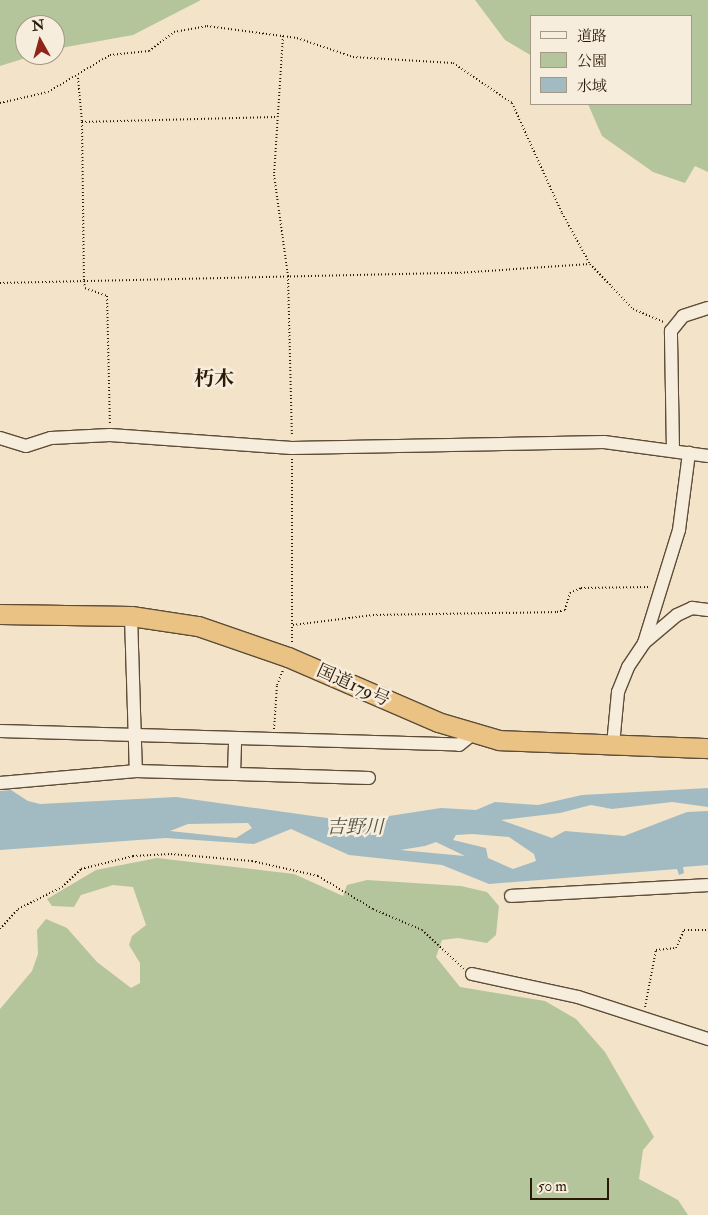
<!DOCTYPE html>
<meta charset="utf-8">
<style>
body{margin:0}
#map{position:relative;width:708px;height:1215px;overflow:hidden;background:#f3e3c9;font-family:"IM FELL Double Pica","Noto Serif JP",serif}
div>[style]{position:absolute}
.green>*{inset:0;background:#b5c59b}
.water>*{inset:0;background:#a2bbc2}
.path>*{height:2px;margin-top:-1px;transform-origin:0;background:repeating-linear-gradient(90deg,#2b1b06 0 1px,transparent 0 3.5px)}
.roads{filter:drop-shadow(1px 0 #5d4d37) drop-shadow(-1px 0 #5d4d37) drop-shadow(0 1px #5d4d37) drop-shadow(0 -1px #5d4d37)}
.minor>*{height:12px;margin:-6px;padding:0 6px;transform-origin:6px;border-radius:6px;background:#f7eddc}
.highway>*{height:19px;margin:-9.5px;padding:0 9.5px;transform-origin:9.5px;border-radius:9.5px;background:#eac284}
span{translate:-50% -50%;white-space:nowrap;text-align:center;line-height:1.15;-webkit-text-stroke:5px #f7eddc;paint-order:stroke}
.street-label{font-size:18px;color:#2b1b06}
.water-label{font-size:19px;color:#555348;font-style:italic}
.quarter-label{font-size:20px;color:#2b1b06;font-weight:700}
.legend{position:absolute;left:530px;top:15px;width:162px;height:90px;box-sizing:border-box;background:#f7eddc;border:1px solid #a59986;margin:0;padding:6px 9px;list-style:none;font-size:15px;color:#2b1b06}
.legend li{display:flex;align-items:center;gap:10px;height:25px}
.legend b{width:25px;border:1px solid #a59986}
.north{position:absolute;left:15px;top:15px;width:50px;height:50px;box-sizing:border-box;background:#f7eddc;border:1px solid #a59986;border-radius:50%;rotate:353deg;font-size:14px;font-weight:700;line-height:20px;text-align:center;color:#2b1b06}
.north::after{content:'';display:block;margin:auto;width:18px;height:22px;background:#8f2418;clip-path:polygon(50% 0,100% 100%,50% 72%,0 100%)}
.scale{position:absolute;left:530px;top:1178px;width:79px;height:22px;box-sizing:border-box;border:2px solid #2b1b06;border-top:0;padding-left:6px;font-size:15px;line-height:18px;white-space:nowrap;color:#2b1b06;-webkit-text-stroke:4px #f7eddc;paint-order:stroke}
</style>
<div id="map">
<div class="green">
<i style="clip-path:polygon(0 0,201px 0,133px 35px,55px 49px,55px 25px,25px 25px,25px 55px,35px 55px,0 66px)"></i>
<i style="clip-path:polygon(475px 0,708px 0,708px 172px,695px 166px,685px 183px,653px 172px,602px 136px,588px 104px,692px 104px,692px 16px,532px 16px,532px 56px,505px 40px)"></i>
<i style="clip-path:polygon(157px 858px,294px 874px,343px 896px,347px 885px,367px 880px,461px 886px,487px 892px,499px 906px,496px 935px,487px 943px,458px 938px,442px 940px,436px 957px,460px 987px,545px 1001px,576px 1019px,605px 1052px,654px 1137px,643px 1150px,639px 1179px,678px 1200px,688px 1215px,0 1215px,0 1009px,32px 971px,38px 954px,37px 930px,46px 919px,67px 928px,97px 962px,131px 988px,140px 983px,140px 963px,129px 945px,132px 936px,146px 925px,133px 887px,113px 885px,81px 895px,74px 907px,52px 906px,47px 899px,96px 870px)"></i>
</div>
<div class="water">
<i style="clip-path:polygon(evenodd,708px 788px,708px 807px,672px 802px,612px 809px,591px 805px,560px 813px,501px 820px,552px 838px,565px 831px,624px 836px,687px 812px,708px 811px,708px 865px,683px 867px,684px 873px,679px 875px,677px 869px,489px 884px,442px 865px,349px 855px,291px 829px,254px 844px,166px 838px,0 850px,0 791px,11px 790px,28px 801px,40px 804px,176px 797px,377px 825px,389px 816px,441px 808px,476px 810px,495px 802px,538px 805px,582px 795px,708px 788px,248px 823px,252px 828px,236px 838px,170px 831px,188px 824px,248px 823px,708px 788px,472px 834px,509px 837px,534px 854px,536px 861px,513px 869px,488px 858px,486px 848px,453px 840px,456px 835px,472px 834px,708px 788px,436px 842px,465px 856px,400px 850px,425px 846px,436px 842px)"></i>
</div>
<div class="path">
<i style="left:283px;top:36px;width:139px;rotate:93.7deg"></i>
<i style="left:274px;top:175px;width:102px;rotate:82.1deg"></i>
<i style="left:288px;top:276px;width:161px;rotate:88.6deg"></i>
<i style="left:78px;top:78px;width:44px;rotate:84.8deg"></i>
<i style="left:82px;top:122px;width:159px;rotate:89.3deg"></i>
<i style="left:84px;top:281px;width:7px;rotate:82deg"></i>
<i style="left:85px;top:288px;width:23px;rotate:20deg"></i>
<i style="left:107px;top:296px;width:129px;rotate:88.7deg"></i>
<i style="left:0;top:103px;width:49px;rotate:-12.9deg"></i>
<i style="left:48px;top:92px;width:72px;rotate:-30.8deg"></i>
<i style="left:110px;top:55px;width:39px;rotate:-6deg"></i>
<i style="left:149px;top:51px;width:31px;rotate:-37deg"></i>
<i style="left:174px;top:32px;width:34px;rotate:-10deg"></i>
<i style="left:207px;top:26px;width:91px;rotate:7.6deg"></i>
<i style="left:297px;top:38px;width:59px;rotate:18.7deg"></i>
<i style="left:353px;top:57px;width:100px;rotate:3.4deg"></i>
<i style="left:453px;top:63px;width:71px;rotate:34.1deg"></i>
<i style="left:512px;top:103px;width:121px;rotate:65.6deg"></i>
<i style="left:562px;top:213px;width:58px;rotate:61.2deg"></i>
<i style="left:590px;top:264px;width:62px;rotate:46.3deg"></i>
<i style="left:633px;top:309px;width:33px;rotate:23deg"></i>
<i style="left:82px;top:122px;width:194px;rotate:-1.5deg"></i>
<i style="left:0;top:283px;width:457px;rotate:-1.3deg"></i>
<i style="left:457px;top:273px;width:133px;rotate:-3.9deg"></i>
<i style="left:292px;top:459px;width:185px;rotate:90deg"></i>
<i style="left:293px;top:625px;width:81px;rotate:-7.1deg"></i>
<i style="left:373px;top:615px;width:184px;rotate:-0.9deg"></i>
<i style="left:557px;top:612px;width:8px;rotate:-14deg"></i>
<i style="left:565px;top:610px;width:18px;rotate:-74deg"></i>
<i style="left:570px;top:593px;width:12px;rotate:-24deg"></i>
<i style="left:581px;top:588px;width:70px;rotate:-0.8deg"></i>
<i style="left:274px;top:729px;width:44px;rotate:-86.1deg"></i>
<i style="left:277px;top:685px;width:16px;rotate:-68deg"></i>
<i style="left:0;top:929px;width:27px;rotate:-48deg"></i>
<i style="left:18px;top:909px;width:49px;rotate:-26.6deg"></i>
<i style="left:62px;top:887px;width:26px;rotate:-43deg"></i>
<i style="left:81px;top:869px;width:54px;rotate:-14deg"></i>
<i style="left:133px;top:856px;width:38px;rotate:-3deg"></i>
<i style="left:171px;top:854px;width:81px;rotate:4.9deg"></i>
<i style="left:252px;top:861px;width:68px;rotate:12.8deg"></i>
<i style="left:318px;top:876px;width:64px;rotate:31deg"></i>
<i style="left:373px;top:909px;width:53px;rotate:23.2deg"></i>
<i style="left:422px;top:930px;width:57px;rotate:42.9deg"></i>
<i style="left:645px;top:1007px;width:58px;rotate:-79.1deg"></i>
<i style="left:656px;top:950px;width:20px;rotate:-6deg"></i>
<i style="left:676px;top:948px;width:20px;rotate:-66deg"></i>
<i style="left:684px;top:930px;width:24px"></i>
</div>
<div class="roads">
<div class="minor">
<i style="left:0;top:438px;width:27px;rotate:17deg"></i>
<i style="left:26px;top:446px;width:26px;rotate:-18deg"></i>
<i style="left:51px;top:438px;width:59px;rotate:-2.9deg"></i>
<i style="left:110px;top:435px;width:182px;rotate:4.1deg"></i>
<i style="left:292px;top:448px;width:312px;rotate:-1.1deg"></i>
<i style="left:604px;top:442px;width:105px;rotate:7.7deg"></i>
<i style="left:673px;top:451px;width:120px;rotate:-91deg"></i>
<i style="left:671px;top:331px;width:19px;rotate:-51deg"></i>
<i style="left:683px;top:316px;width:26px;rotate:-18deg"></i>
<i style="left:131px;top:616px;width:155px;rotate:88.2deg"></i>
<i style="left:644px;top:643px;width:118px;rotate:-72.8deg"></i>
<i style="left:679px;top:530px;width:78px;rotate:-82.6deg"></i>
<i style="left:0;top:731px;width:459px;rotate:1.7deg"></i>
<i style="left:459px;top:745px;width:19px;rotate:-39deg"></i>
<i style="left:613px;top:745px;width:53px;rotate:-84.6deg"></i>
<i style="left:618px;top:692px;width:27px;rotate:-68deg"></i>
<i style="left:628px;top:667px;width:29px;rotate:-56deg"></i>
<i style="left:644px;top:643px;width:43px;rotate:-40.3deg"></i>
<i style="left:677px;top:615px;width:17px;rotate:-25deg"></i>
<i style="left:692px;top:608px;width:16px;rotate:7deg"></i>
<i style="left:234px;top:773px;width:35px;rotate:-88deg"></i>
<i style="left:0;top:783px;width:137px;rotate:-5deg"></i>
<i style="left:136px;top:771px;width:233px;rotate:1.7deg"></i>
<i style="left:511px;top:896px;width:197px;rotate:-3.2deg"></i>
<i style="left:472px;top:974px;width:108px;rotate:12.2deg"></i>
<i style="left:578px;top:997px;width:137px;rotate:17.9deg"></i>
</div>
<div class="highway">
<i style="left:0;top:614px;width:131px;rotate:0.9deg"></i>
<i style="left:131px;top:616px;width:68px;rotate:8.5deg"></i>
<i style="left:198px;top:626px;width:95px;rotate:19deg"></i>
<i style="left:288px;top:657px;width:163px;rotate:23.4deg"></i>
<i style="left:438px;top:722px;width:64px;rotate:16.4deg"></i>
<i style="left:499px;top:740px;width:209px;rotate:2.2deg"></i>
</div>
</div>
<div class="street-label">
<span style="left:353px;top:686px;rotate:24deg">国道179号</span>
</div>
<div class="water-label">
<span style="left:355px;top:828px">吉野川</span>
</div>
<div class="quarter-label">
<span style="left:214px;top:378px">朽木</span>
</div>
<ul class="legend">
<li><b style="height:6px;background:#f7eddc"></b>道路</li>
<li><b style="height:14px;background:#b5c59b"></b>公園</li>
<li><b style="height:14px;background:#a2bbc2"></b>水域</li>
</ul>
<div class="north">N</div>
<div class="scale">50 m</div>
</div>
